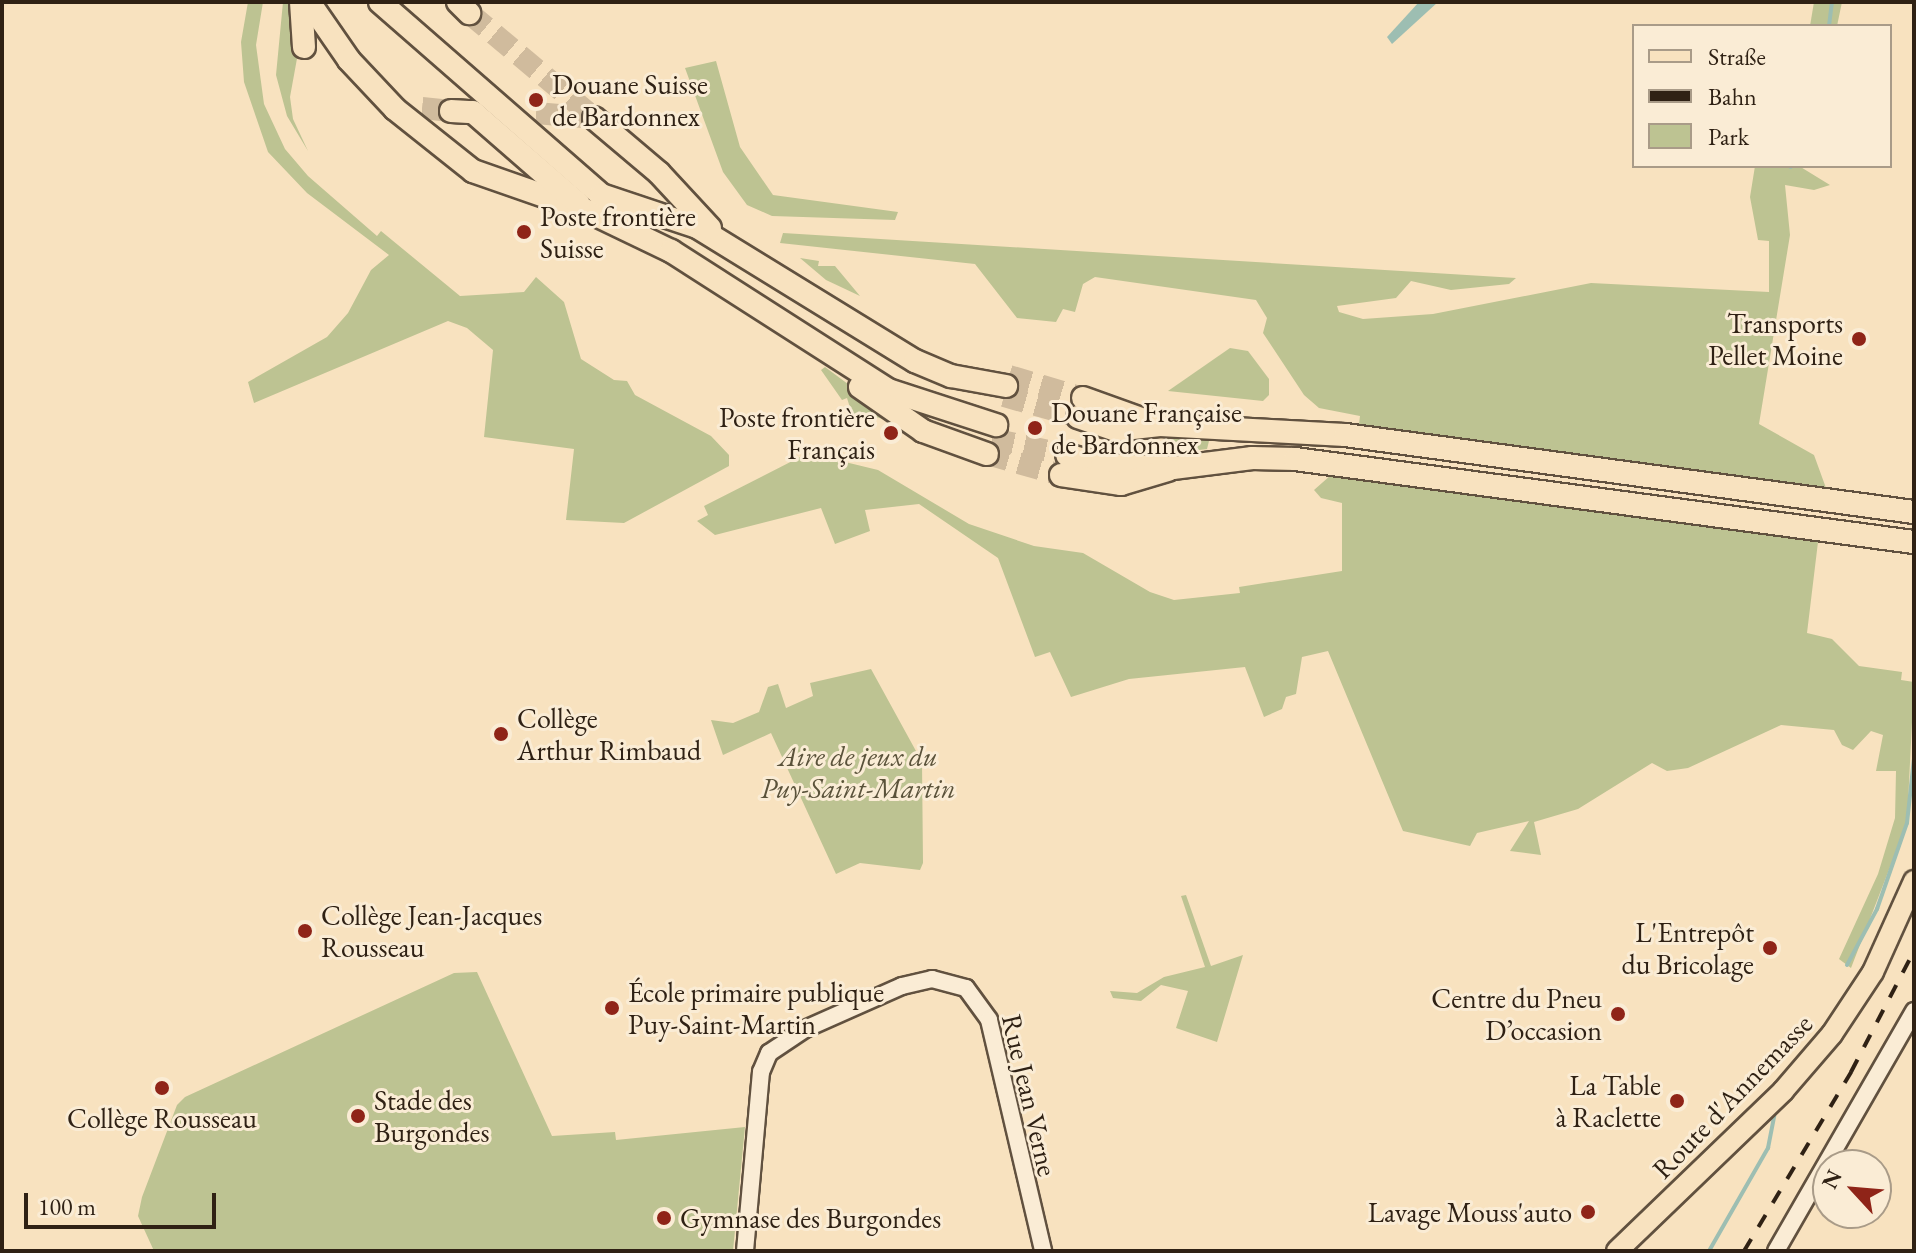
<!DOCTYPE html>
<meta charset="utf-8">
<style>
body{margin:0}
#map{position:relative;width:1916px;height:1253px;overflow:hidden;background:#f8e2bf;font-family:"EB Garamond",serif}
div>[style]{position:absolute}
.green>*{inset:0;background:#bdc392}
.water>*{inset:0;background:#9dbeb2}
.stream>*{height:4px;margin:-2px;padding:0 2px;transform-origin:2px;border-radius:2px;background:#9dbeb2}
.motorway-tunnel>*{height:22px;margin-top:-11px;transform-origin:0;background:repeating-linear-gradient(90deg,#d0bb9d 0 22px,transparent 0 33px)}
.roads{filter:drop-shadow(2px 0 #61513f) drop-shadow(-2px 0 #61513f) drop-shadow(0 2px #61513f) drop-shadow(0 -2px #61513f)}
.tertiary>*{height:16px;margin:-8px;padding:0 8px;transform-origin:8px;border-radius:8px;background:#faecd5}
.primary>*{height:20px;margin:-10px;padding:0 10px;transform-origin:10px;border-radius:10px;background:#f8e2bf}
.motorway>*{height:22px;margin:-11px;padding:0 11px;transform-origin:11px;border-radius:11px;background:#f8e2bf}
.rail>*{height:4px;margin-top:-2px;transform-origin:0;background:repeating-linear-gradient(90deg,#2f2114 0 14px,transparent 0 28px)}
.dots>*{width:22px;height:22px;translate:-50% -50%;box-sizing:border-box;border:4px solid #faecd5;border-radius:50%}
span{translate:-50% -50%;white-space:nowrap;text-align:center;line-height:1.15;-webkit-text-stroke:6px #faecd5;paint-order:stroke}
.poi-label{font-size:28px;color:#2f2114}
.left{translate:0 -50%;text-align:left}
.right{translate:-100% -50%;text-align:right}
.park-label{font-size:28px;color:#5a523a;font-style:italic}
.street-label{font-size:28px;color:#2f2114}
.frame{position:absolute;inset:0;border:4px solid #2f2114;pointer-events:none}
.legend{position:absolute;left:1632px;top:24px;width:260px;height:144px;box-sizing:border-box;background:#faecd5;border:2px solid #a99b88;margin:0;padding:10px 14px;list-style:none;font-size:24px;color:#2f2114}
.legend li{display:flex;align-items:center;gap:16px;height:40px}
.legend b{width:40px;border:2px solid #a99b88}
.north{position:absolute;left:1812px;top:1149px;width:80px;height:80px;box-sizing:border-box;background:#faecd5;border:2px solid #a99b88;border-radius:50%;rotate:296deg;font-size:22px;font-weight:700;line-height:32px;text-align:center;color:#2f2114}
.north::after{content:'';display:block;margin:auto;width:28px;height:36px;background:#8f2418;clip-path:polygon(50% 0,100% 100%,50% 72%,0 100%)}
.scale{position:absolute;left:24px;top:1193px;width:192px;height:36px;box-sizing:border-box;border:4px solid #2f2114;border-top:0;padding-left:10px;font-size:24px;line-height:28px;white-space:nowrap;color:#2f2114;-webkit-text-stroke:6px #faecd5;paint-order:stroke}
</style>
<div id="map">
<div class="green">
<i style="clip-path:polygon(248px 2px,263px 2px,256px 45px,264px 104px,285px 149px,308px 176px,377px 236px,381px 231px,460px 296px,524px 292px,536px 277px,564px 302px,581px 359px,614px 380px,627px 381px,635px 395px,711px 436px,729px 455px,729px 466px,624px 523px,566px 520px,574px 449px,484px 437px,493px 350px,467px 328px,448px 321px,254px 403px,248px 382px,327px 337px,348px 313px,371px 270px,389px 255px,307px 193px,268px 152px,244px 82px,241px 42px)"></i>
<i style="clip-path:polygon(283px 2px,291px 2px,300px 42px,290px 97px,293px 119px,308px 151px,287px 116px,276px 75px)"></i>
<i style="clip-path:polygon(1814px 2px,1842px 2px,1837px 26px,1810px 26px)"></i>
<i style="clip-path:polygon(716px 61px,740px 147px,773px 195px,898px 212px,895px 220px,772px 216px,747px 205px,723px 172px,685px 68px)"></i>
<i style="clip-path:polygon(1755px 166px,1799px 166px,1830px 185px,1814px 190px,1785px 185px,1790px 235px,1759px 424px,1814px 455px,1826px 488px,1359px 424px,1360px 416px,1319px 408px,1304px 395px,1263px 333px,1267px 318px,1256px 300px,1095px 277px,1083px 284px,1075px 312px,1063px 309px,1056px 322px,1017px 318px,975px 264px,780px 243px,783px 233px,1516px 278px,1509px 284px,1451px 290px,1411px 281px,1396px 298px,1337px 306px,1339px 312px,1363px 319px,1433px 314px,1591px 283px,1769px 292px,1769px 241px,1758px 240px,1750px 197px)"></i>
<i style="clip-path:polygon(800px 258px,819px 261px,818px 266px,835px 266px,860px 296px,826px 280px)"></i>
<i style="clip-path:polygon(1230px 348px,1248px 351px,1269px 379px,1269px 395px,1263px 401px,1168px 391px)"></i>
<i style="clip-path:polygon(825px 367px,887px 413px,883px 419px,876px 417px,872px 430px,852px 414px,847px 398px,842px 400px,821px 370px)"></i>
<i style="clip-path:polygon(1165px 436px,1210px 437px,1207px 449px,1166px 454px)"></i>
<i style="clip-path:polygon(808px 453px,878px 470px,969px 524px,1034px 546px,1083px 553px,1150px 592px,1174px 600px,1240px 593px,1239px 587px,1342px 571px,1342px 503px,1321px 498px,1314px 490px,1331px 475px,1818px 542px,1807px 633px,1832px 639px,1859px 666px,1902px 672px,1901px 680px,1914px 682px,1907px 823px,1851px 968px,1839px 959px,1878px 874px,1895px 818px,1896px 771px,1876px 771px,1883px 735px,1871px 731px,1853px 750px,1842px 745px,1834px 730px,1781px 725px,1688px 768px,1667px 771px,1652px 763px,1578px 809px,1534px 822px,1541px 855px,1510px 851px,1529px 821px,1477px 833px,1470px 846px,1403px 831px,1328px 651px,1302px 657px,1296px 694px,1286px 697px,1282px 709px,1264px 717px,1245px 667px,1129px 679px,1071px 697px,1050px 652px,1035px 657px,998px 558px,919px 504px,865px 510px,870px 531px,835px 544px,821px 508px,715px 535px,697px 521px,708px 515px,704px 506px)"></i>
<i style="clip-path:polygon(871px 669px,922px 762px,923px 863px,920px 870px,860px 863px,836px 874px,771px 733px,723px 755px,711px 720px,733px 723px,759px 712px,768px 687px,778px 684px,786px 708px,813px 696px,810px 683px)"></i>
<i style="clip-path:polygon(1186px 895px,1211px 966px,1243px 955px,1217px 1042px,1176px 1028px,1188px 991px,1161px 985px,1141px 1001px,1113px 998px,1110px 991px,1137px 993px,1164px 977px,1205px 967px,1181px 896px)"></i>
<i style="clip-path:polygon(477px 972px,552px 1136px,615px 1132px,616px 1140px,745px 1127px,733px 1251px,154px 1251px,138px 1216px,142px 1197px,177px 1105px,185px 1097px,454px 973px)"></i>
</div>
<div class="water">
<i style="clip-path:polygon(1419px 2px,1438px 2px,1392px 44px,1387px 37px)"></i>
</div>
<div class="stream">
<i style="left:1829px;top:26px;width:24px;rotate:-83deg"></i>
<i style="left:1789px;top:166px;width:2px;rotate:27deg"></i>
<i style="left:1847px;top:965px;width:64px;rotate:-61.8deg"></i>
<i style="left:1877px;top:909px;width:91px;rotate:-70.8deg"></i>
<i style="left:1907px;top:823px;width:64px;rotate:-83.8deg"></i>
<i style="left:1709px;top:1251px;width:119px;rotate:-60.2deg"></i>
<i style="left:1768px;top:1148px;width:33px;rotate:-79deg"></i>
</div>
<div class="motorway-tunnel">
<i style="left:469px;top:13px;width:163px;rotate:40deg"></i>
<i style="left:422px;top:108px;width:29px;rotate:6deg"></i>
<i style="left:536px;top:113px;width:58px;rotate:4.9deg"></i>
<i style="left:1009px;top:376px;width:77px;rotate:16.6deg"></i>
<i style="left:1004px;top:396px;width:77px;rotate:15.8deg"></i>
<i style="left:992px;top:439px;width:77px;rotate:12deg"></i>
<i style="left:987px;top:454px;width:77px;rotate:15.8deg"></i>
</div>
<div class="roads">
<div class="tertiary">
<i style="left:745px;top:1251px;width:180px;rotate:-84.9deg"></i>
<i style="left:761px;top:1072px;width:21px;rotate:-67deg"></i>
<i style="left:769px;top:1053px;width:43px;rotate:-33.7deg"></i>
<i style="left:805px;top:1029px;width:106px;rotate:-23.9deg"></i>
<i style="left:902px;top:986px;width:31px;rotate:-13deg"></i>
<i style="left:932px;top:979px;width:35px;rotate:15deg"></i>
<i style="left:966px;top:988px;width:39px;rotate:54deg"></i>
<i style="left:989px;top:1020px;width:237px;rotate:76.8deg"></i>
<i style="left:1776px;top:1251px;width:277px;rotate:-60.1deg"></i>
</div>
<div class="primary">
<i style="left:1617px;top:1251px;width:231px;rotate:-43.9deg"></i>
<i style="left:1783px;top:1091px;width:75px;rotate:-49.3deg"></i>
<i style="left:1832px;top:1034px;width:74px;rotate:-56.5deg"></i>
<i style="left:1873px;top:972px;width:100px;rotate:-65.7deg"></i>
</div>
<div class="motorway">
<i style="left:301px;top:2px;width:45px;rotate:86.2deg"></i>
<i style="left:309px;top:2px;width:70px;rotate:55.4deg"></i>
<i style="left:349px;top:60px;width:67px;rotate:46.8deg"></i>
<i style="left:395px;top:109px;width:100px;rotate:38.5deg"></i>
<i style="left:473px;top:171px;width:124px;rotate:19.3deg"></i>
<i style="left:590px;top:212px;width:90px;rotate:25.7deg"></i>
<i style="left:671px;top:251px;width:258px;rotate:32.6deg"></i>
<i style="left:888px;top:390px;width:114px;rotate:18deg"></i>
<i style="left:380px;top:2px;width:293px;rotate:41.1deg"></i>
<i style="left:601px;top:195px;width:101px;rotate:18.4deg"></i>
<i style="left:697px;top:227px;width:256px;rotate:31.6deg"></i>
<i style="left:915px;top:361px;width:39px;rotate:23deg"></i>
<i style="left:951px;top:376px;width:56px;rotate:10.3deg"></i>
<i style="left:458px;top:2px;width:16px;rotate:45deg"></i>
<i style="left:451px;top:111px;width:22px;rotate:3deg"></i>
<i style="left:473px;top:112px;width:140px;rotate:41deg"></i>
<i style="left:594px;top:118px;width:85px;rotate:40.2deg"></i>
<i style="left:659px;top:173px;width:75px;rotate:47.2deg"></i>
<i style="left:860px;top:387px;width:77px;rotate:34.9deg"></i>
<i style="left:923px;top:431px;width:68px;rotate:19.8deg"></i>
<i style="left:1083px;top:398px;width:77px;rotate:19.9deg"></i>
<i style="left:1078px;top:417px;width:39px;rotate:19deg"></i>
<i style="left:1115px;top:430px;width:45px;rotate:-6.3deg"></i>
<i style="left:1160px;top:425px;width:185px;rotate:3.1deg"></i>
<i style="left:1345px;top:435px;width:574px;rotate:7.71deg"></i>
<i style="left:1067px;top:455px;width:36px;rotate:16deg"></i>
<i style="left:1102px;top:465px;width:71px;rotate:2.4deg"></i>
<i style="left:1173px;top:468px;width:80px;rotate:-7.2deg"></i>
<i style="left:1252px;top:458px;width:43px;rotate:1.3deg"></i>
<i style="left:1295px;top:459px;width:625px;rotate:7.64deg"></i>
<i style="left:1061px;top:475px;width:61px;rotate:8.5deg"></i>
<i style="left:1121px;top:484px;width:49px;rotate:-16.6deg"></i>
</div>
</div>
<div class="rail">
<i style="left:1744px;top:1251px;width:209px;rotate:-59.1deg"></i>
<i style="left:1851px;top:1072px;width:136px;rotate:-62.5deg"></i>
</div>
<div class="dots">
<i style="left:536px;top:100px;background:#8f2418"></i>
<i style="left:524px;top:232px;background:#8f2418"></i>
<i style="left:1859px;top:339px;background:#8f2418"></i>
<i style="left:1035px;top:428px;background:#8f2418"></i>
<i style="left:891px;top:433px;background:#8f2418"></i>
<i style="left:501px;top:734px;background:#8f2418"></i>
<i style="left:305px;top:931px;background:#8f2418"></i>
<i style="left:1770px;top:948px;background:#8f2418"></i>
<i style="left:612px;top:1008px;background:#8f2418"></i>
<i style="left:1618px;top:1014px;background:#8f2418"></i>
<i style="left:162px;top:1088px;background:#8f2418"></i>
<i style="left:1677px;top:1101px;background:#8f2418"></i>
<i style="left:358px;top:1116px;background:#8f2418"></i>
<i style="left:1588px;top:1212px;background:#8f2418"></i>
<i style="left:664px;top:1218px;background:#8f2418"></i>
</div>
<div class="poi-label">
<span class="left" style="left:552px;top:100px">Douane Suisse<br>de Bardonnex</span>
<span class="left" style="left:540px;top:232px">Poste frontière<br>Suisse</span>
<span class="right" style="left:1843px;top:339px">Transports<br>Pellet Moine</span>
<span class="left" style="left:1051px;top:428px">Douane Française<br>de Bardonnex</span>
<span class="right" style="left:875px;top:433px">Poste frontière<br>Français</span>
<span class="left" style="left:517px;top:734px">Collège<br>Arthur Rimbaud</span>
<span class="left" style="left:321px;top:931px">Collège Jean-Jacques<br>Rousseau</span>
<span class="right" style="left:1754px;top:948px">L'Entrepôt<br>du Bricolage</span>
<span class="left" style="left:628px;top:1008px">École primaire publique<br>Puy-Saint-Martin</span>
<span class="right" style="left:1602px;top:1014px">Centre du Pneu<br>D’occasion</span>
<span class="right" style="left:1661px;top:1101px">La Table<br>à Raclette</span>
<span class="left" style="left:374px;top:1116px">Stade des<br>Burgondes</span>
<span style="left:162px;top:1118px">Collège Rousseau</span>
<span class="right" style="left:1572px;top:1212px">Lavage Mouss'auto</span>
<span class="left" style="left:680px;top:1218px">Gymnase des Burgondes</span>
</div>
<div class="park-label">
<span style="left:858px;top:772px">Aire de jeux du<br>Puy-Saint-Martin</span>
</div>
<div class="street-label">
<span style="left:1030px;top:1095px;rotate:77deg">Rue Jean Verne</span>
<span style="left:1732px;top:1096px;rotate:-46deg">Route d'Annemasse</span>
</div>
<div class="frame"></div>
<ul class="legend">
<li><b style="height:10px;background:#f8e2bf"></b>Straße</li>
<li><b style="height:10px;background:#2f2114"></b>Bahn</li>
<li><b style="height:22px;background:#bdc392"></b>Park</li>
</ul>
<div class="north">N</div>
<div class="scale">100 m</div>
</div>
